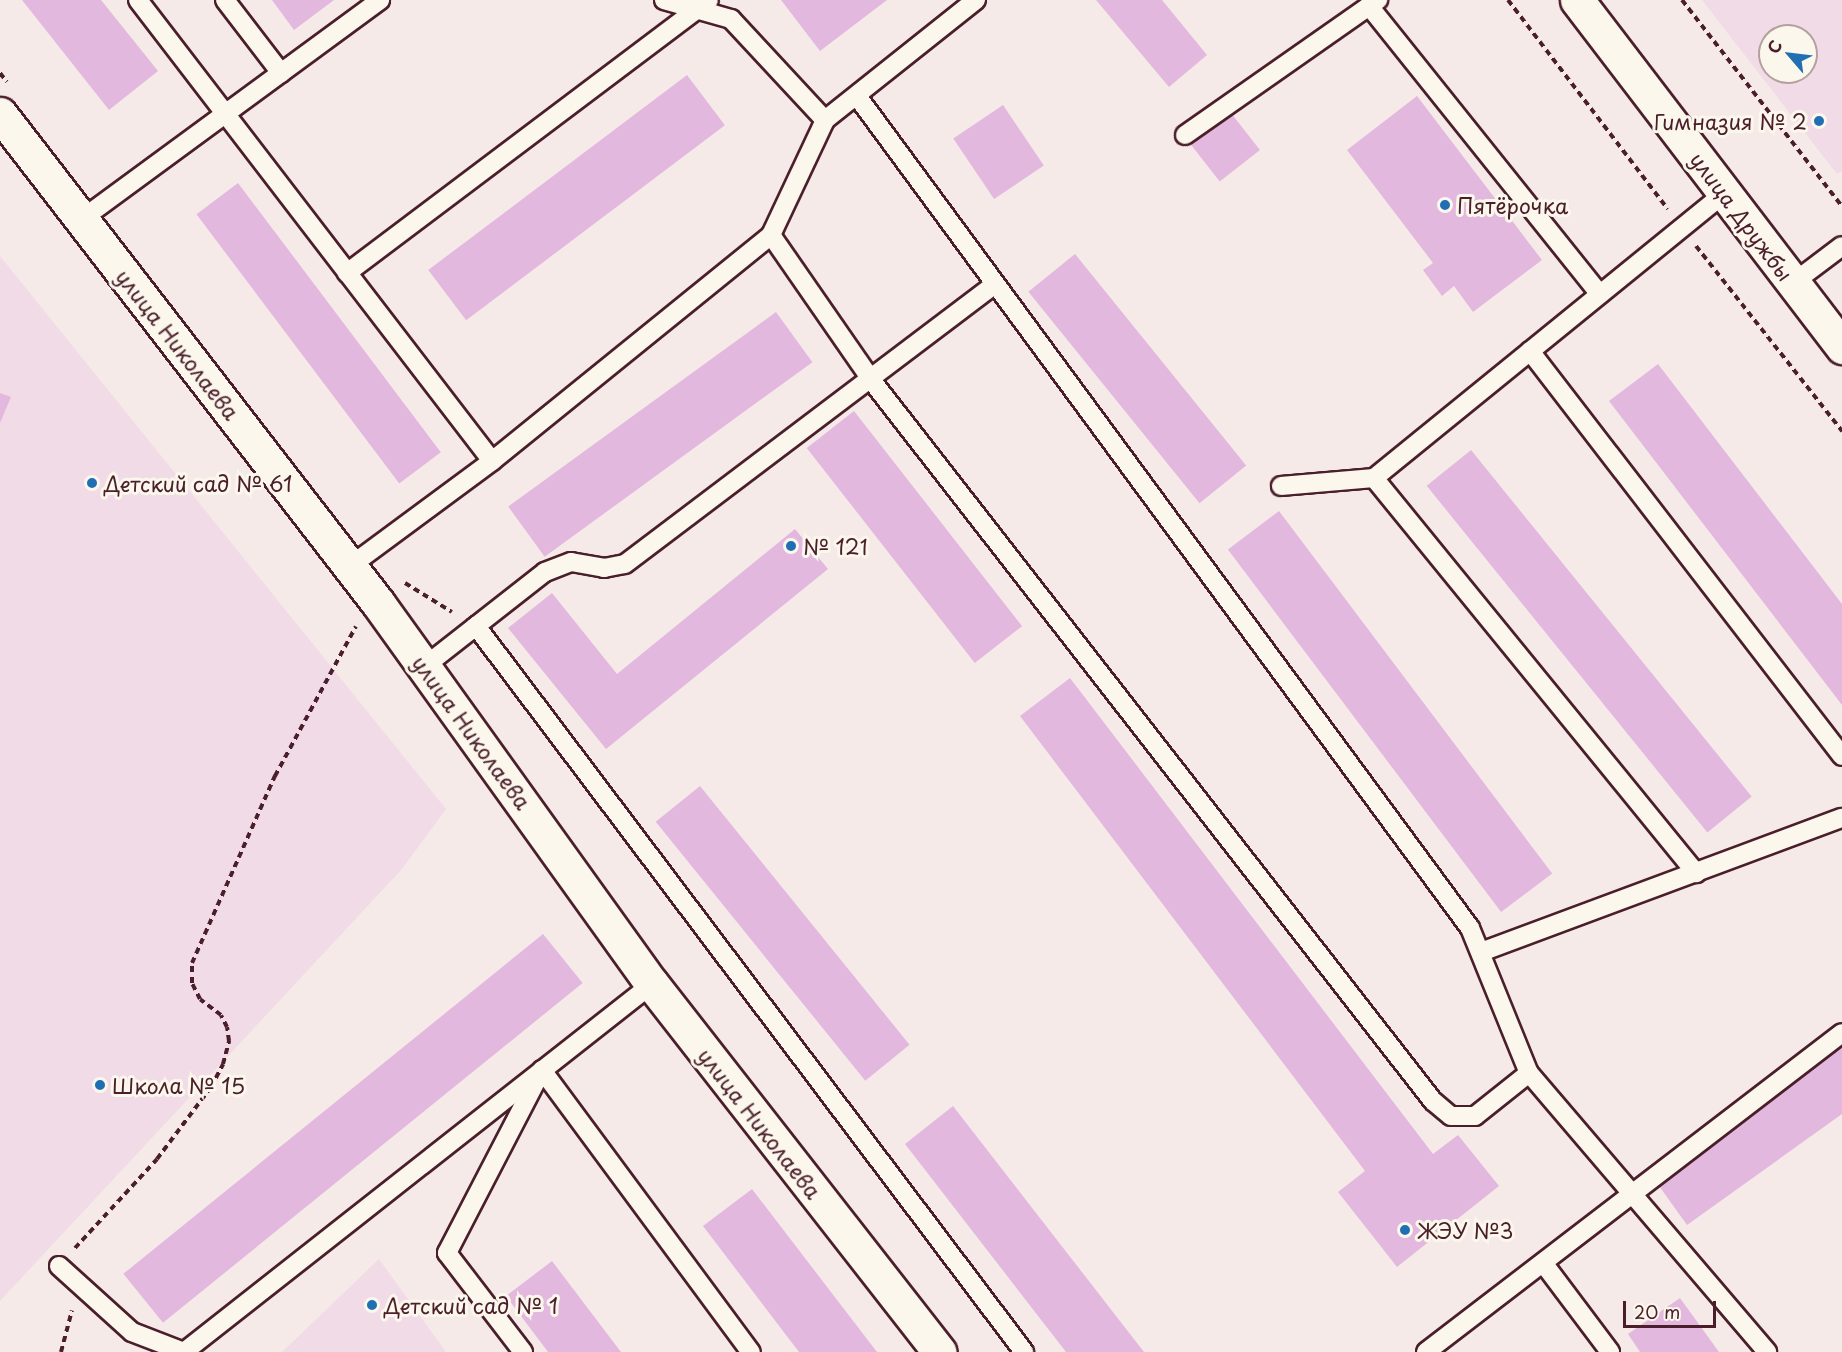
<!DOCTYPE html>
<meta charset="utf-8">
<style>
body{margin:0}
#map{position:relative;width:1842px;height:1352px;overflow:hidden;background:#f6eae9;font-family:"Playpen Sans",sans-serif}
div>[style]{position:absolute}
.built>*{inset:0;background:#f0dbe6}
.building>*{inset:0;background:#e2b8de;transform-origin:0 0}
.path>*{height:4px;margin-top:-2px;transform-origin:0;background:repeating-linear-gradient(90deg,#4a1f2b 0 6px,transparent 0 10.5px)}
.roads{filter:drop-shadow(2px 0 #4a1f2b) drop-shadow(-2px 0 #4a1f2b) drop-shadow(0 2px #4a1f2b) drop-shadow(0 -2px #4a1f2b)}
.lane>*{height:18px;margin:-9px;padding:0 9px;transform-origin:9px;border-radius:9px;background:#fbf7ec}
.secondary>*{height:33px;margin:-16.5px;padding:0 16.5px;transform-origin:16.5px;border-radius:16.5px;background:#fbf7ec}
.dots>*{width:16px;height:16px;translate:-50% -50%;box-sizing:border-box;border:3px solid #fbf7ec;border-radius:50%}
span{translate:-50% -50%;white-space:nowrap;text-align:center;line-height:1.15;-webkit-text-stroke:6px #fbf7ec;paint-order:stroke}
.poi-label{font-size:21px;color:#4a1f2b}
.right{translate:-100% -50%;text-align:right}
.left{translate:0 -50%;text-align:left}
.street-label{font-size:21px;color:#4a1f2b}
.north{position:absolute;left:1758px;top:24px;width:60px;height:60px;box-sizing:border-box;background:#fbf7ec;border:2px solid #b4a19f;border-radius:50%;rotate:298deg;font-size:16px;font-weight:700;line-height:24px;text-align:center;color:#4a1f2b}
.north::after{content:'';display:block;margin:auto;width:21px;height:27px;background:#1f6fb2;clip-path:polygon(50% 0,100% 100%,50% 72%,0 100%)}
.scale{position:absolute;left:1623px;top:1301px;width:93px;height:27px;box-sizing:border-box;border:3px solid #4a1f2b;border-top:0;padding-left:8px;font-size:18px;line-height:21px;white-space:nowrap;color:#4a1f2b;-webkit-text-stroke:4px #fbf7ec;paint-order:stroke}
</style>
<div id="map">
<div class="built">
<i style="clip-path:polygon(evenodd,1702px 0,1842px 0,1842px 171px,1837px 174px,1702px 0,1770px 36px,1806px 36px,1806px 72px,1770px 72px,1770px 36px)"></i>
<i style="clip-path:polygon(0 256px,446px 809px,402px 869px,0 1301px)"></i>
<i style="clip-path:polygon(379px 1259px,446px 1352px,282px 1352px)"></i>
</div>
<div class="building">
<i style="clip-path:polygon(22px 0,101px 0,158px 71px,109px 110px)"></i>
<i style="clip-path:polygon(272px 0,334px 0,294px 30px)"></i>
<i style="clip-path:polygon(781px 0,887px 0,820px 51px)"></i>
<i style="clip-path:polygon(1096px 0,1162px 0,1207px 55px,1169px 87px)"></i>
<i style="left:687px;top:75px;width:63px;height:324px;rotate:53deg"></i>
<i style="clip-path:polygon(1417px 96px,1542px 260px,1473px 312px,1454px 286px,1442px 296px,1423px 270px,1433px 263px,1347px 150px)"></i>
<i style="left:1003px;top:105px;width:73px;height:60px;rotate:56deg"></i>
<i style="left:1231px;top:113px;width:47px;height:51px;rotate:52deg"></i>
<i style="left:238px;top:183px;width:337px;height:52px;rotate:53deg"></i>
<i style="left:1075px;top:254px;width:272px;height:60px;rotate:51deg"></i>
<i style="left:776px;top:312px;width:62px;height:331px;rotate:54deg"></i>
<i style="clip-path:polygon(1658px 364px,1842px 604px,1842px 705px,1609px 401px)"></i>
<i style="clip-path:polygon(0 393px,11px 397px,0 423px)"></i>
<i style="left:854px;top:411px;width:273px;height:60px;rotate:52deg"></i>
<i style="left:1471px;top:450px;width:446px;height:57px;rotate:51deg"></i>
<i style="left:1279px;top:511px;width:454px;height:64px;rotate:53deg"></i>
<i style="clip-path:polygon(795px 529px,828px 569px,606px 749px,508px 628px,552px 593px,617px 674px)"></i>
<i style="clip-path:polygon(1070px 678px,1433px 1154px,1458px 1135px,1499px 1186px,1397px 1267px,1338px 1192px,1365px 1171px,1020px 716px)"></i>
<i style="left:700px;top:786px;width:333px;height:57px;rotate:51deg"></i>
<i style="left:543px;top:934px;width:63px;height:540px;rotate:51deg"></i>
<i style="clip-path:polygon(1842px 1044px,1842px 1114px,1687px 1225px,1654px 1179px)"></i>
<i style="clip-path:polygon(953px 1106px,1144px 1352px,1066px 1352px,905px 1144px)"></i>
<i style="clip-path:polygon(752px 1189px,877px 1352px,799px 1352px,703px 1226px)"></i>
<i style="clip-path:polygon(552px 1261px,621px 1352px,548px 1352px,506px 1296px)"></i>
<i style="clip-path:polygon(1680px 1298px,1719px 1352px,1640px 1352px,1628px 1334px)"></i>
</div>
<div class="path">
<i style="left:1508px;top:0;width:263px;rotate:52.6deg"></i>
<i style="left:1682px;top:0;width:261px;rotate:52.2deg"></i>
<i style="left:0;top:73px;width:11px;rotate:52deg"></i>
<i style="left:1696px;top:246px;width:236px;rotate:51.7deg"></i>
<i style="left:405px;top:583px;width:55px;rotate:31.7deg"></i>
<i style="left:75px;top:1248px;width:121px;rotate:-47.3deg"></i>
<i style="left:157px;top:1159px;width:90px;rotate:-53.1deg"></i>
<i style="left:211px;top:1087px;width:26px;rotate:-62deg"></i>
<i style="left:223px;top:1064px;width:24px;rotate:-75deg"></i>
<i style="left:229px;top:1041px;width:14px;rotate:-98deg"></i>
<i style="left:227px;top:1027px;width:13px;rotate:-117deg"></i>
<i style="left:221px;top:1015px;width:26px;rotate:-143deg"></i>
<i style="left:200px;top:999px;width:18px;rotate:-117deg"></i>
<i style="left:192px;top:983px;width:20px;rotate:-90deg"></i>
<i style="left:192px;top:963px;width:205px;rotate:-66.1deg"></i>
<i style="left:275px;top:776px;width:170px;rotate:-61.6deg"></i>
<i style="left:61px;top:1352px;width:43px;rotate:-75.3deg"></i>
</div>
<div class="roads">
<div class="lane">
<i style="left:138px;top:0;width:581px;rotate:52.48deg"></i>
<i style="left:225px;top:0;width:92px;rotate:52.5deg"></i>
<i style="left:664px;top:0;width:70px;rotate:15.8deg"></i>
<i style="left:731px;top:19px;width:138px;rotate:47.1deg"></i>
<i style="left:825px;top:120px;width:193px;rotate:-38.5deg"></i>
<i style="left:1369px;top:6px;width:369px;rotate:51.3deg"></i>
<i style="left:857px;top:96px;width:1033px;rotate:53.62deg"></i>
<i style="left:1470px;top:928px;width:157px;rotate:67.9deg"></i>
<i style="left:1529px;top:1073px;width:367px;rotate:49.5deg"></i>
<i style="left:1185px;top:135px;width:236px;rotate:-35deg"></i>
<i style="left:82px;top:219px;width:370px;rotate:-36.3deg"></i>
<i style="left:771px;top:235px;width:178px;rotate:55.3deg"></i>
<i style="left:872px;top:381px;width:913px;rotate:52.08deg"></i>
<i style="left:1433px;top:1101px;width:23px;rotate:40deg"></i>
<i style="left:1451px;top:1116px;width:24px"></i>
<i style="left:1475px;top:1116px;width:69px;rotate:-38.5deg"></i>
<i style="left:347px;top:273px;width:453px;rotate:-37deg"></i>
<i style="left:1793px;top:283px;width:61px;rotate:-37.1deg"></i>
<i style="left:1530px;top:351px;width:511px;rotate:52.39deg"></i>
<i style="left:1374px;top:478px;width:510px;rotate:50.81deg"></i>
<i style="left:1281px;top:486px;width:93px;rotate:-4.9deg"></i>
<i style="left:1374px;top:478px;width:452px;rotate:-39.1deg"></i>
<i style="left:349px;top:567px;width:178px;rotate:-36.5deg"></i>
<i style="left:492px;top:461px;width:359px;rotate:-39deg"></i>
<i style="left:771px;top:235px;width:127px;rotate:-64.8deg"></i>
<i style="left:476px;top:626px;width:910px;rotate:52.95deg"></i>
<i style="left:425px;top:666px;width:152px;rotate:-38.1deg"></i>
<i style="left:545px;top:572px;width:28px;rotate:-21deg"></i>
<i style="left:571px;top:562px;width:34px;rotate:10deg"></i>
<i style="left:604px;top:568px;width:21px;rotate:-11deg"></i>
<i style="left:625px;top:564px;width:464px;rotate:-37.1deg"></i>
<i style="left:1481px;top:952px;width:385px;rotate:-20.4deg"></i>
<i style="left:1544px;top:1264px;width:110px;rotate:53.1deg"></i>
<i style="left:59px;top:1266px;width:98px;rotate:42.1deg"></i>
<i style="left:132px;top:1332px;width:56px;rotate:21deg"></i>
<i style="left:184px;top:1352px;width:595px;rotate:-38.18deg"></i>
<i style="left:523px;top:1352px;width:125px;rotate:-127.5deg"></i>
<i style="left:447px;top:1253px;width:206px;rotate:-62.6deg"></i>
<i style="left:542px;top:1070px;width:351px;rotate:53.5deg"></i>
<i style="left:1426px;top:1352px;width:524px;rotate:-37.48deg"></i>
</div>
<div class="secondary">
<i style="left:1577px;top:0;width:437px;rotate:52.6deg"></i>
<i style="left:0;top:114px;width:618px;rotate:52.3deg"></i>
<i style="left:378px;top:603px;width:469px;rotate:54.3deg"></i>
<i style="left:652px;top:984px;width:467px;rotate:52deg"></i>
</div>
</div>
<div class="dots">
<i style="left:1819px;top:121px;background:#1f6fb2"></i>
<i style="left:1445px;top:205px;background:#1f6fb2"></i>
<i style="left:92px;top:483px;background:#1f6fb2"></i>
<i style="left:791px;top:546px;background:#1f6fb2"></i>
<i style="left:100px;top:1085px;background:#1f6fb2"></i>
<i style="left:1405px;top:1230px;background:#1f6fb2"></i>
<i style="left:372px;top:1305px;background:#1f6fb2"></i>
</div>
<div class="poi-label">
<span class="right" style="left:1807px;top:121px">Гимназия № 2</span>
<span class="left" style="left:1457px;top:205px">Пятёрочка</span>
<span class="left" style="left:104px;top:483px">Детский сад № 61</span>
<span class="left" style="left:803px;top:546px">№ 121</span>
<span class="left" style="left:112px;top:1085px">Школа № 15</span>
<span class="left" style="left:1417px;top:1230px">ЖЭУ №3</span>
<span class="left" style="left:384px;top:1305px">Детский сад № 1</span>
</div>
<div class="street-label">
<span style="left:1742px;top:216px;rotate:53deg">улица Дружбы</span>
<span style="left:178px;top:344px;rotate:52deg">улица Николаева</span>
<span style="left:472px;top:732px;rotate:54deg">улица Николаева</span>
<span style="left:760px;top:1123px;rotate:52deg">улица Николаева</span>
</div>
<div class="north">С</div>
<div class="scale">20 m</div>
</div>
